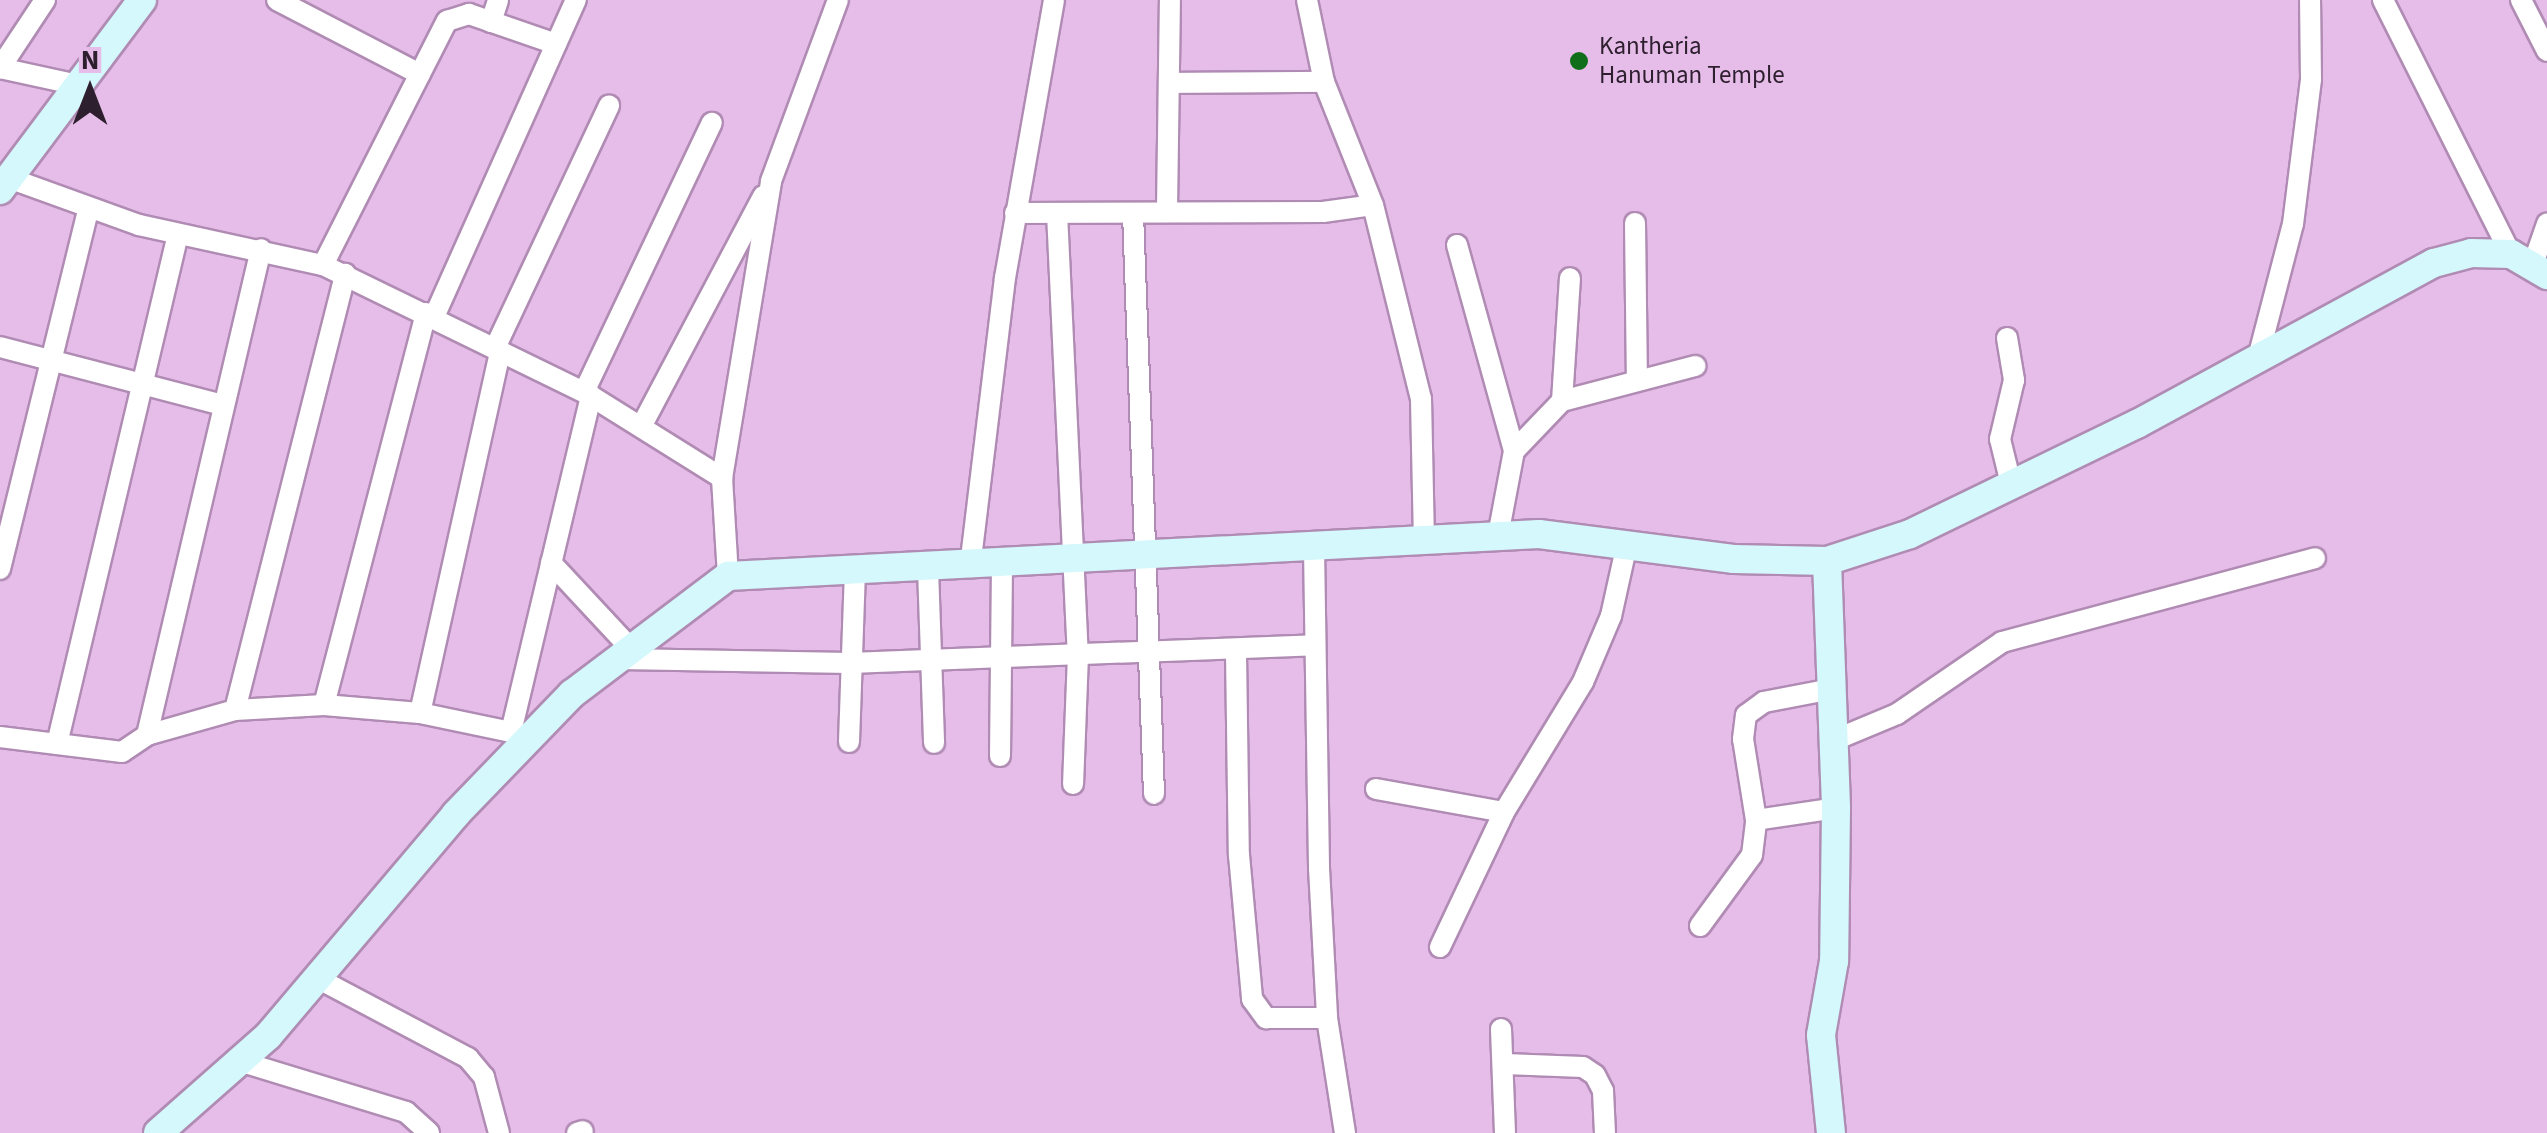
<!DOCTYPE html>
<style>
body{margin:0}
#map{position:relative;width:2547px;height:1133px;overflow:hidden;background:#e5bde8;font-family:"Source Sans 3",sans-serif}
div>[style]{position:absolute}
.roads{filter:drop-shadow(2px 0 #b08bb3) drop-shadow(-2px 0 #b08bb3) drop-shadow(0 2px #b08bb3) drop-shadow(0 -2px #b08bb3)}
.street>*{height:20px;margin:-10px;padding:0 10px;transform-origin:10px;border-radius:10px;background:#fff}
.secondary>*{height:28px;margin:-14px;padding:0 14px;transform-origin:14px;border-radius:14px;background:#d4f8fb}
.dots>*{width:28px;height:28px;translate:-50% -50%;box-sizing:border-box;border:5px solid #e5bde8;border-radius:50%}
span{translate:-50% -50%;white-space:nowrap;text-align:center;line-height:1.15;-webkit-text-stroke:10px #e5bde8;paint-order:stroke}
.poi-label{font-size:25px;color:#2e1f2f}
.left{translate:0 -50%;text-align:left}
.north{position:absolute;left:40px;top:40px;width:100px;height:100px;-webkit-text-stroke:8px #e5bde8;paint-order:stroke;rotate:0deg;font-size:28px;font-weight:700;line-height:40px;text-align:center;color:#2e1f2f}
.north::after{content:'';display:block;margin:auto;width:35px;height:45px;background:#2e1f2f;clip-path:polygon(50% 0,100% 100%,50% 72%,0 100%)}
</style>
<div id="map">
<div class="roads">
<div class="street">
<i style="left:45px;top:0;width:82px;rotate:123.5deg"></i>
<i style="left:0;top:68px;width:80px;rotate:12.3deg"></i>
<i style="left:277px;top:0;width:161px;rotate:27.4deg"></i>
<i style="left:1307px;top:0;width:84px;rotate:78.3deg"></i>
<i style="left:1324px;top:82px;width:132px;rotate:68.3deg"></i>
<i style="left:1373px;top:205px;width:200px;rotate:76.1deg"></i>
<i style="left:1421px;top:399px;width:142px;rotate:88.8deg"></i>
<i style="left:2383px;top:0;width:284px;rotate:63.3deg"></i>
<i style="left:2521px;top:0;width:57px;rotate:63deg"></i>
<i style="left:491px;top:22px;width:23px;rotate:-72deg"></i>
<i style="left:1169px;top:83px;width:155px;rotate:-0.4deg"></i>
<i style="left:9px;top:178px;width:138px;rotate:19.9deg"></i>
<i style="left:139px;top:225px;width:188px;rotate:12.3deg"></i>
<i style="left:323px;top:265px;width:298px;rotate:26deg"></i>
<i style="left:591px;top:396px;width:155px;rotate:32deg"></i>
<i style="left:722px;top:478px;width:98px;rotate:86.5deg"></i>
<i style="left:1167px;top:210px;width:210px;rotate:-89.2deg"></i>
<i style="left:1015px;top:213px;width:308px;rotate:-0.2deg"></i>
<i style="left:1323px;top:212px;width:50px;rotate:-8deg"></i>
<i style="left:1057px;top:213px;width:442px;rotate:87.3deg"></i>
<i style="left:1078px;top:655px;width:129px;rotate:92.2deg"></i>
<i style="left:1133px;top:213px;width:581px;rotate:87.93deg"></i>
<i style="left:1635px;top:223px;width:158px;rotate:89.3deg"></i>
<i style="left:1457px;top:245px;width:214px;rotate:74.5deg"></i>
<i style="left:1514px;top:451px;width:86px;rotate:100.7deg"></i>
<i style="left:323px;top:265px;width:274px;rotate:-63.1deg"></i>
<i style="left:447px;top:21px;width:23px;rotate:-18deg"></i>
<i style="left:469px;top:14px;width:92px;rotate:19deg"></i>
<i style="left:2532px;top:267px;width:46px;rotate:-70.8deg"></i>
<i style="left:434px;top:317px;width:347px;rotate:-65.9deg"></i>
<i style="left:2007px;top:338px;width:43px;rotate:80.5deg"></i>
<i style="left:2014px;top:380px;width:61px;rotate:103.3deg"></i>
<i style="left:2000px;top:439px;width:46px;rotate:76.3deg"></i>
<i style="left:0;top:347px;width:230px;rotate:14.6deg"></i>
<i style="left:495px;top:348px;width:268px;rotate:-64.8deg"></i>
<i style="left:2258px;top:358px;width:138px;rotate:-75.4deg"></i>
<i style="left:2293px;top:224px;width:146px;rotate:-82.9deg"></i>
<i style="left:2311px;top:79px;width:79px;rotate:-90.7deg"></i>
<i style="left:584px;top:392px;width:298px;rotate:-64.6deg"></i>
<i style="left:1562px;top:401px;width:123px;rotate:-86.3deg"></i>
<i style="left:642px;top:425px;width:259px;rotate:-62.1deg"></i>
<i style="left:1514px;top:451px;width:69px;rotate:-46.2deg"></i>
<i style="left:1562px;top:401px;width:138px;rotate:-14.7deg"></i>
<i style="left:722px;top:478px;width:301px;rotate:-80.6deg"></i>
<i style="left:771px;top:181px;width:193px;rotate:-69.7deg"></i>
<i style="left:1314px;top:548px;width:320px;rotate:89.1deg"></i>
<i style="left:1319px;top:868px;width:150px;rotate:86.9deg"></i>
<i style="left:1327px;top:1018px;width:116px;rotate:81.1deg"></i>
<i style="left:551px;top:563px;width:119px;rotate:47deg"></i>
<i style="left:970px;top:567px;width:291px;rotate:-83.1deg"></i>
<i style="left:1005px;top:278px;width:282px;rotate:-80deg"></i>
<i style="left:0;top:569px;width:370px;rotate:-76.2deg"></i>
<i style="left:928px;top:569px;width:174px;rotate:88deg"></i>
<i style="left:1236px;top:652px;width:203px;rotate:89.2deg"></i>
<i style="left:1239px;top:855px;width:145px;rotate:84.8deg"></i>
<i style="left:1252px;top:999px;width:24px;rotate:54deg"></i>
<i style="left:1266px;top:1018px;width:61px"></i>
<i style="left:620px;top:659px;width:230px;rotate:1deg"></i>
<i style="left:850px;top:663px;width:465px;rotate:-2.2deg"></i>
<i style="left:324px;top:705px;width:405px;rotate:-75.4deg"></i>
<i style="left:235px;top:710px;width:450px;rotate:-75.8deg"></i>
<i style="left:420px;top:713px;width:371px;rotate:-77.5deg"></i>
<i style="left:147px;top:735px;width:91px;rotate:-15.9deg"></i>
<i style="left:235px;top:710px;width:89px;rotate:-3.2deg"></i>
<i style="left:324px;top:705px;width:96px;rotate:4.8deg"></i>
<i style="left:420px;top:713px;width:93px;rotate:11.8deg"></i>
<i style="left:0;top:737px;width:123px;rotate:7deg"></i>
<i style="left:122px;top:752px;width:30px;rotate:-34deg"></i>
<i style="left:147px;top:735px;width:499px;rotate:-76.8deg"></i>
<i style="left:521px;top:737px;width:11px;rotate:-153deg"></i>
<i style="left:511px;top:732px;width:345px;rotate:-76.6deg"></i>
<i style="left:1837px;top:739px;width:65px;rotate:-22.6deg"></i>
<i style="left:1897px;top:714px;width:127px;rotate:-34.4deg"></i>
<i style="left:2002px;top:642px;width:324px;rotate:-15deg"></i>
<i style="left:849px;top:742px;width:170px;rotate:-88deg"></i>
<i style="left:57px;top:744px;width:524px;rotate:-76.65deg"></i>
<i style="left:1000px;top:756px;width:190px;rotate:-89.4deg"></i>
<i style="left:1376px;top:789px;width:130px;rotate:10.2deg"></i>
<i style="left:1756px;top:820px;width:81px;rotate:-8.5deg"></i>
<i style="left:1700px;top:926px;width:88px;rotate:-53.8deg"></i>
<i style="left:1752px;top:855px;width:35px;rotate:-83deg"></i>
<i style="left:1756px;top:820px;width:82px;rotate:-99.1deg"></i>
<i style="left:1743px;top:739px;width:24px;rotate:-83deg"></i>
<i style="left:1746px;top:715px;width:22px;rotate:-36deg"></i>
<i style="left:1764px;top:702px;width:69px;rotate:-10.8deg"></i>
<i style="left:1440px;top:947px;width:149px;rotate:-64.6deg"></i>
<i style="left:1504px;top:812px;width:152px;rotate:-58.7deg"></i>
<i style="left:1583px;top:682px;width:72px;rotate:-67deg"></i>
<i style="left:1611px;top:616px;width:74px;rotate:-77.5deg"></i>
<i style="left:317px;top:978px;width:171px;rotate:27.9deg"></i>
<i style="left:468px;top:1058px;width:25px;rotate:50deg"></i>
<i style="left:484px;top:1077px;width:58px;rotate:75deg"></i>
<i style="left:1501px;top:1029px;width:104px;rotate:87.8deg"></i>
<i style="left:239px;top:1061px;width:175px;rotate:17deg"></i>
<i style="left:406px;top:1112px;width:31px;rotate:42deg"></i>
<i style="left:1505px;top:1064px;width:78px;rotate:2.2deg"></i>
<i style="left:1583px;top:1067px;width:14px;rotate:34deg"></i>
<i style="left:1595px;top:1075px;width:18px;rotate:63deg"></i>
<i style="left:1603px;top:1091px;width:42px;rotate:87.3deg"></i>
<i style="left:577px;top:1133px;width:6px;rotate:-18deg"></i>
</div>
<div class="secondary">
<i style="left:0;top:190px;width:237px;rotate:-53.2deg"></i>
<i style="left:1827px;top:561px;width:247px;rotate:87.9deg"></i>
<i style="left:1836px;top:808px;width:153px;rotate:90.7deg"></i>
<i style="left:1834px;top:961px;width:75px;rotate:100deg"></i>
<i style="left:1821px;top:1035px;width:99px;rotate:84.2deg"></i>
<i style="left:158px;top:1133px;width:147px;rotate:-41.4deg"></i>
<i style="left:268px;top:1036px;width:291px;rotate:-49.7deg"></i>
<i style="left:456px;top:814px;width:167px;rotate:-46deg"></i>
<i style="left:572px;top:694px;width:196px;rotate:-37.1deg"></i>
<i style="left:728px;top:576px;width:812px;rotate:-2.96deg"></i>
<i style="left:1539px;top:534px;width:197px;rotate:7.3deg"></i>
<i style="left:1734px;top:559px;width:93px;rotate:1.2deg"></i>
<i style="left:1827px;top:561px;width:87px;rotate:-18deg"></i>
<i style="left:1910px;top:534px;width:252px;rotate:-25.9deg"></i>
<i style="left:2137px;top:424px;width:338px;rotate:-28.5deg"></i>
<i style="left:2434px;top:263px;width:38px;rotate:-15deg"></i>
<i style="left:2471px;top:253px;width:40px;rotate:1.4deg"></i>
<i style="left:2511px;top:254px;width:42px;rotate:30.3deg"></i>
</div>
</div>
<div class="dots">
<i style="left:1579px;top:61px;background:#106e1a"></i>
</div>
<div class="poi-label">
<span class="left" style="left:1599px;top:61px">Kantheria<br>Hanuman Temple</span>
</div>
<div class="north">N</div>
</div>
